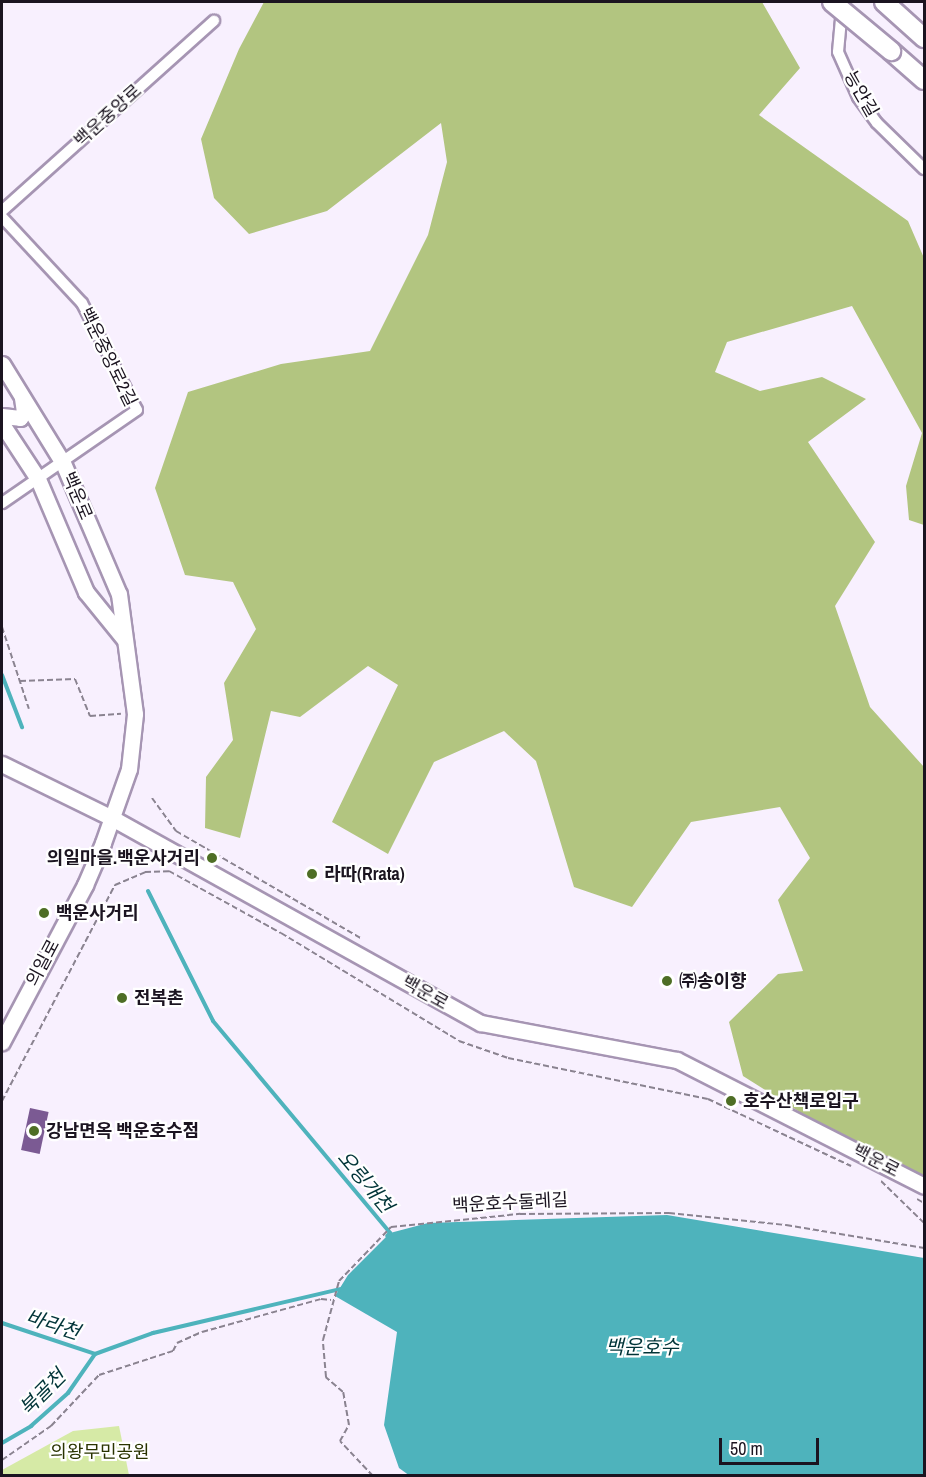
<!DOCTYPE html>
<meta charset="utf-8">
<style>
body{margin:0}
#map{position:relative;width:926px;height:1477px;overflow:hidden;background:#f8f0fe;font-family:"Archivo Narrow","Noto Sans KR",sans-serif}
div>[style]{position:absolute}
.green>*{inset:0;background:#d6eaa6}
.forest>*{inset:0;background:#b2c580}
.water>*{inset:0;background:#4eb3bc}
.stream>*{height:4px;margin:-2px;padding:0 2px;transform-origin:2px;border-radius:2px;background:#4eb3bc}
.building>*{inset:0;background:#7b5a93;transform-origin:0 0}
.path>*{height:2px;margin-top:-1px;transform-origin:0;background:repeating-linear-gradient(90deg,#8a8390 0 6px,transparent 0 9px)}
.roads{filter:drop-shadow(2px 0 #a695b3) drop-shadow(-2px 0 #a695b3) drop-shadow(0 2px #a695b3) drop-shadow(0 -2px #a695b3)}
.street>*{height:10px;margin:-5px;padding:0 5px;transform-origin:5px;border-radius:5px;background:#fff}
.secondary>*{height:15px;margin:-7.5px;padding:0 7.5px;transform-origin:7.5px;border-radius:7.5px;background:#fff}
.highway>*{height:18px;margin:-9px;padding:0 9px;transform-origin:9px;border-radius:9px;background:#fff}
.bridges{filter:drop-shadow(2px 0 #a695b3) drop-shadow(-2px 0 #a695b3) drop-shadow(0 2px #a695b3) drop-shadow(0 -2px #a695b3)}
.highway-bridge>*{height:18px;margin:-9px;padding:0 9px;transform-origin:9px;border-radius:9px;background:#fff}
.dots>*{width:16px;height:16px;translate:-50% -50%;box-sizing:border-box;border:3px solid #fff;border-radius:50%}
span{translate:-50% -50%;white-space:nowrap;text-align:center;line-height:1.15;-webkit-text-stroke:4.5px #fff;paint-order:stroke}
.street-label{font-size:18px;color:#1b1420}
.poi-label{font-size:18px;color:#1b1420;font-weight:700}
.right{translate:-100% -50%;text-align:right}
.left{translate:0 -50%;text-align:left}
.park-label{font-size:18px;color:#293300}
.water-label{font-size:20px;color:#013438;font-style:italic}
.frame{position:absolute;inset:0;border:3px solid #1b1420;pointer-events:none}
.scale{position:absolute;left:719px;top:1438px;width:100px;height:27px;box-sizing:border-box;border:3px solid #1b1420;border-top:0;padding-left:8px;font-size:18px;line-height:21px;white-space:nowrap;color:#1b1420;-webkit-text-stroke:4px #fff;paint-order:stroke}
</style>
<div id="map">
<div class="green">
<i style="clip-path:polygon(119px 1426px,129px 1475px,2px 1475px,2px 1470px,73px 1431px)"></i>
</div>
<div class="forest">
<i style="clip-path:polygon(264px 2px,762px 2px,800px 68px,759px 115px,908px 221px,924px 258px,924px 525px,909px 520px,906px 486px,922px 433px,852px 306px,727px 342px,715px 372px,760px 391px,822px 377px,866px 399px,808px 442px,875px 542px,835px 606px,870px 707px,924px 767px,924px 1178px,842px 1139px,743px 1076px,729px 1022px,778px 974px,803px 971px,778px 900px,810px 858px,780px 807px,691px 822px,632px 907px,574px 887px,536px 761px,504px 731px,434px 762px,388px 854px,332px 822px,398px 685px,368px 666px,300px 717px,271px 711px,240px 838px,205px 828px,206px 777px,233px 740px,224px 683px,256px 629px,233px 582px,185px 575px,155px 488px,188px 392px,281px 364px,370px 351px,428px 235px,447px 162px,441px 123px,327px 211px,249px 234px,214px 198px,201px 139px,239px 49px)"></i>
</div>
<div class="water">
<i style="clip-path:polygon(667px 1215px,924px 1258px,924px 1475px,410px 1476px,399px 1468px,384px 1425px,397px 1332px,335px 1296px,348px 1275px,390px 1233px,428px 1223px)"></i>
</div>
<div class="stream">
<i style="left:2px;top:675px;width:56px;rotate:69deg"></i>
<i style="left:148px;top:891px;width:145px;rotate:63.4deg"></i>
<i style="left:213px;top:1021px;width:276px;rotate:50.1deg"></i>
<i style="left:390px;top:1233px;width:4px;rotate:135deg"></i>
<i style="left:2px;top:1323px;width:98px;rotate:18.4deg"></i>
<i style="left:95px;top:1354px;width:62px;rotate:-19.9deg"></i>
<i style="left:153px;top:1333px;width:192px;rotate:-13.2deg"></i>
<i style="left:2px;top:1443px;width:34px;rotate:-30deg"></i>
<i style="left:31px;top:1426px;width:50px;rotate:-41.7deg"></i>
<i style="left:68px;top:1393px;width:47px;rotate:-55.3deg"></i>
</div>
<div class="building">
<i style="left:30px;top:1108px;width:19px;height:43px;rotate:12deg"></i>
</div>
<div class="path">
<i style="left:2px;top:627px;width:86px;rotate:71.8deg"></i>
<i style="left:20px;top:681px;width:55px;rotate:-2.1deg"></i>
<i style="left:75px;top:679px;width:40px;rotate:68deg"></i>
<i style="left:90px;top:716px;width:31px;rotate:-4deg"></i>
<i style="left:152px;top:798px;width:41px;rotate:54deg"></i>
<i style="left:176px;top:831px;width:215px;rotate:30.1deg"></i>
<i style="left:2px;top:1101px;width:244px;rotate:-62.4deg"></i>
<i style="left:115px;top:885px;width:33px;rotate:-23deg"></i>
<i style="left:145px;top:872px;width:24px;rotate:-2deg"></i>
<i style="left:169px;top:871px;width:128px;rotate:29deg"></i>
<i style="left:281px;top:933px;width:208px;rotate:31.2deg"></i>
<i style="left:459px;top:1041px;width:52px;rotate:19.1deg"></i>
<i style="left:508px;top:1058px;width:204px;rotate:11.6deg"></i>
<i style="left:708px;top:1099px;width:158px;rotate:25.1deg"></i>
<i style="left:881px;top:1181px;width:60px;rotate:44.3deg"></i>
<i style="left:917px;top:1199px;width:8px;rotate:30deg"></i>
<i style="left:2px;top:1460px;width:60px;rotate:-34.8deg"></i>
<i style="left:51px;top:1426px;width:70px;rotate:-46.7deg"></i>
<i style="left:99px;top:1375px;width:78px;rotate:-18deg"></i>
<i style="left:173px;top:1351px;width:9px;rotate:-63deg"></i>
<i style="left:177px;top:1343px;width:27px;rotate:-24deg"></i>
<i style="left:202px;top:1332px;width:123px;rotate:-15.5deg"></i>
<i style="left:321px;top:1299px;width:10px;rotate:6deg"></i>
<i style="left:373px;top:1476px;width:48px;rotate:-133.3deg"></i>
<i style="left:340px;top:1441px;width:18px;rotate:-61deg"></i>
<i style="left:349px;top:1425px;width:34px;rotate:-100deg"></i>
<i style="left:343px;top:1392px;width:23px;rotate:-139deg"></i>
<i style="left:326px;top:1377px;width:37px;rotate:-95deg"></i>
<i style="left:323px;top:1340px;width:61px;rotate:-74.8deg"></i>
<i style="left:339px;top:1281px;width:75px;rotate:-46.1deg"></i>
<i style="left:391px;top:1227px;width:130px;rotate:-5.8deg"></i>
<i style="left:520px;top:1214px;width:149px;rotate:-0.4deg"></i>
<i style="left:669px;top:1213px;width:118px;rotate:5.9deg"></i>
<i style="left:786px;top:1225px;width:140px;rotate:9.5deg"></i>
</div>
<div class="roads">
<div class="street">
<i style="left:842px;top:8px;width:44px;rotate:95.2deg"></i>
<i style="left:838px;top:52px;width:49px;rotate:66deg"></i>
<i style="left:858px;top:97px;width:32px;rotate:54deg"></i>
<i style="left:877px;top:123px;width:66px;rotate:44.4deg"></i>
<i style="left:2px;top:211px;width:285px;rotate:-41.9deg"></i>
<i style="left:2px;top:217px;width:117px;rotate:47.1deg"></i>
<i style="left:82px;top:303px;width:120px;rotate:62.8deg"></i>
<i style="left:137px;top:410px;width:164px;rotate:145.4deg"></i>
</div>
<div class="secondary">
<i style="left:2px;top:364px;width:116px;rotate:58.4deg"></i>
<i style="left:63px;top:463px;width:142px;rotate:66.9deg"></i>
<i style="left:119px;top:594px;width:121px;rotate:82.4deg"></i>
<i style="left:135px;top:714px;width:55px;rotate:96.2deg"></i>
<i style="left:129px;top:769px;width:78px;rotate:109.4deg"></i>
<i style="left:103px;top:843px;width:46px;rotate:113.2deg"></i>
<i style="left:85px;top:885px;width:178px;rotate:117.9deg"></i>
<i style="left:2px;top:416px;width:18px;rotate:6deg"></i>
<i style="left:20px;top:418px;width:7px;rotate:-56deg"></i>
<i style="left:24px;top:412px;width:15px;rotate:-98deg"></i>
<i style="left:2px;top:424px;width:66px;rotate:56.8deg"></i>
<i style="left:38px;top:479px;width:123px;rotate:67deg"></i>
<i style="left:86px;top:592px;width:60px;rotate:51deg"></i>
<i style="left:2px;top:764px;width:123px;rotate:26.1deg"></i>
<i style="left:112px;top:818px;width:422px;rotate:29.1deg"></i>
<i style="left:481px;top:1023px;width:199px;rotate:10.7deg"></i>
<i style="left:677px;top:1060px;width:277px;rotate:27deg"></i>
</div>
<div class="highway">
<i style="left:884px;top:2px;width:54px;rotate:42deg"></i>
<i style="left:891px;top:51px;width:44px;rotate:41.3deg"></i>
</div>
</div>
<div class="bridges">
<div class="highway-bridge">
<i style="left:832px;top:2px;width:77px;rotate:39.7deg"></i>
</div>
</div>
<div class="dots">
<i style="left:212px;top:858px;background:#4e6e25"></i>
<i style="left:312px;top:874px;background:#4e6e25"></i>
<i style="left:44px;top:913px;background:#4e6e25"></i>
<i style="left:667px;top:981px;background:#4e6e25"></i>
<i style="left:122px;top:998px;background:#4e6e25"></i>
<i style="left:731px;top:1101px;background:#4e6e25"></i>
<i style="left:34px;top:1131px;background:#4e6e25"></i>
</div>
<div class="street-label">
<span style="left:861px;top:94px;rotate:60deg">능안길</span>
<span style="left:108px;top:116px;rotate:-42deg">백운중앙로</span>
<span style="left:108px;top:357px;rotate:64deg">백운중앙로2길</span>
<span style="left:77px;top:496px;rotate:67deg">백운로</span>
<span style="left:43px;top:963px;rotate:-62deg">의일로</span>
<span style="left:425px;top:993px;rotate:29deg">백운로</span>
<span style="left:876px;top:1161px;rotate:27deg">백운로</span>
<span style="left:510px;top:1203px;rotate:-3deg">백운호수둘레길</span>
</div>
<div class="poi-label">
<span class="right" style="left:200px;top:858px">의일마을.백운사거리</span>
<span class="left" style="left:324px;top:874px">라따(Rrata)</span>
<span class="left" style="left:56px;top:913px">백운사거리</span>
<span class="left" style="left:679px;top:981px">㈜송이향</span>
<span class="left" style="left:134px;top:998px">전복촌</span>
<span class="left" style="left:743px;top:1101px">호수산책로입구</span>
<span class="left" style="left:46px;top:1131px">강남면옥 백운호수점</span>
</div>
<div class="park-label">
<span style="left:100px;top:1452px">의왕무민공원</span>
</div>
<div class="water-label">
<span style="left:366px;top:1181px;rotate:50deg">오링개천</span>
<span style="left:53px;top:1324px;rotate:18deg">바라천</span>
<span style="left:642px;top:1346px">백운호수</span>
<span style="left:42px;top:1392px;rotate:-45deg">북골천</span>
</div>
<div class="frame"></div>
<div class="scale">50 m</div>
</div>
